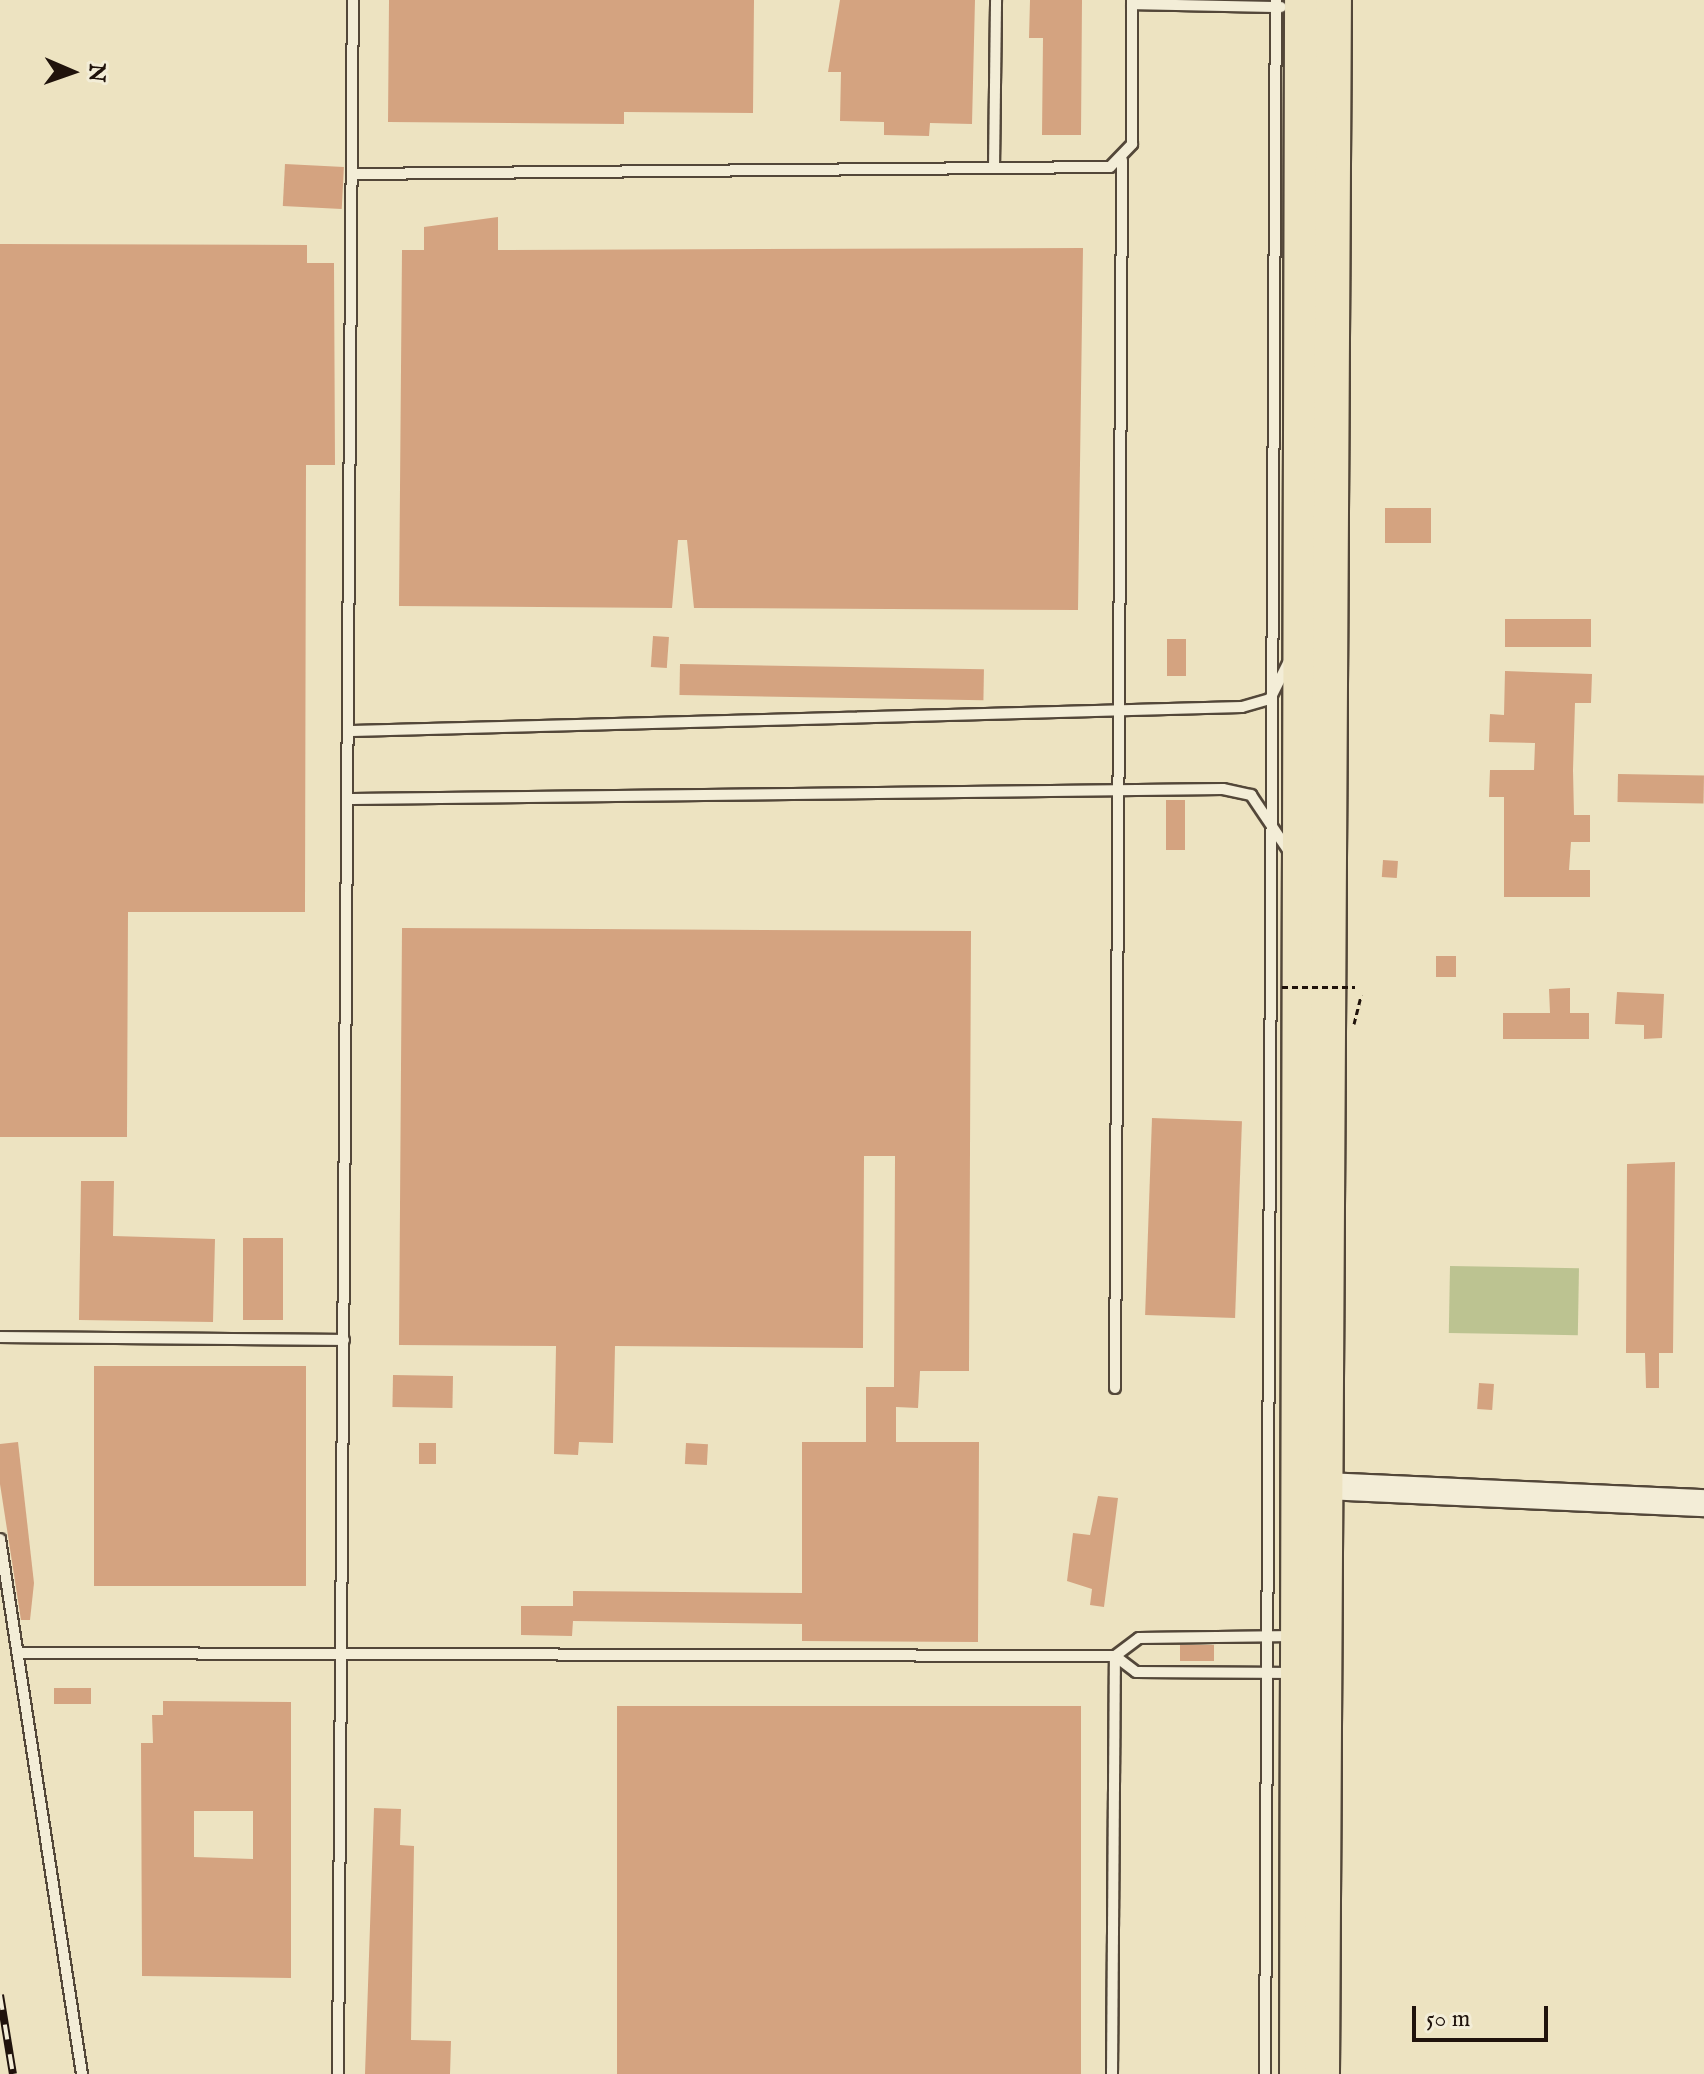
<!DOCTYPE html>
<style>
body{margin:0}
#map{position:relative;width:1704px;height:2074px;overflow:hidden;background:#ede3c1;font-family:"IM FELL English",serif}
div>[style]{position:absolute}
.green>*{inset:0;background:#bcc391;transform-origin:0 0}
.building>*{inset:0;background:#d4a380;transform-origin:0 0}
.path>*{height:3px;margin-top:-1.5px;transform-origin:0;background:repeating-linear-gradient(90deg,#20130c 0 6px,transparent 0 10px)}
.roads{filter:drop-shadow(2px 0 #534739) drop-shadow(-2px 0 #534739) drop-shadow(0 2px #534739) drop-shadow(0 -2px #534739)}
.service>*{height:10px;margin:-5px;padding:0 5px;transform-origin:5px;border-radius:5px;background:#f3edd7}
.tertiary>*{height:26px;margin:-13px;padding:0 13px;transform-origin:13px;border-radius:13px;background:#f3edd7}
.trunk>*{height:34px;margin:-17px;padding:0 17px;transform-origin:17px;border-radius:17px;background:#ede3c1}
.rail>*{height:8px;margin-top:-4px;transform-origin:0;background:repeating-linear-gradient(90deg,#f3edd7 0 15px,#20130c 0 30px);box-sizing:border-box;border-block:2px solid #20130c}
.path-bridge>*{height:3px;margin-top:-1.5px;transform-origin:0;background:repeating-linear-gradient(90deg,#20130c 0 6px,transparent 0 10px)}
span{translate:-50% -50%;white-space:nowrap;text-align:center;line-height:1.15;-webkit-text-stroke:8px #f3edd7;paint-order:stroke}
.north{position:absolute;left:32px;top:32px;width:80px;height:80px;-webkit-text-stroke:6px #f3edd7;paint-order:stroke;rotate:92deg;font-size:22px;font-weight:700;line-height:32px;text-align:center;color:#20130c}
.north::after{content:'';display:block;margin:auto;width:28px;height:36px;background:#20130c;clip-path:polygon(50% 0,100% 100%,50% 72%,0 100%)}
.scale{position:absolute;left:1412px;top:2006px;width:136px;height:36px;box-sizing:border-box;border:4px solid #20130c;border-top:0;padding-left:10px;font-size:24px;line-height:28px;white-space:nowrap;color:#20130c;-webkit-text-stroke:6px #f3edd7;paint-order:stroke}
</style>
<div id="map">
<div class="green">
<i style="left:1450px;top:1266px;width:129px;height:67px;rotate:1deg"></i>
</div>
<div class="building">
<i style="clip-path:polygon(389px 0,754px 0,753px 113px,624px 112px,624px 124px,388px 122px)"></i>
<i style="clip-path:polygon(840px 0,975px 0,972px 124px,930px 123px,929px 136px,884px 135px,884px 122px,840px 121px,841px 72px,828px 72px)"></i>
<i style="clip-path:polygon(1030px 0,1082px 0,1081px 135px,1042px 135px,1043px 38px,1029px 38px)"></i>
<i style="left:285px;top:164px;width:59px;height:42px;rotate:3deg"></i>
<i style="clip-path:polygon(498px 217px,498px 250px,1083px 248px,1078px 610px,694px 608px,687px 540px,678px 540px,672px 608px,399px 606px,402px 250px,424px 250px,424px 227px)"></i>
<i style="clip-path:polygon(0 244px,307px 245px,307px 263px,334px 263px,335px 465px,306px 465px,305px 912px,128px 912px,127px 1137px,0 1137px)"></i>
<i style="left:1385px;top:508px;width:46px;height:35px"></i>
<i style="left:1505px;top:619px;width:86px;height:28px"></i>
<i style="left:653px;top:636px;width:16px;height:31px;rotate:4deg"></i>
<i style="left:1167px;top:639px;width:19px;height:37px"></i>
<i style="left:680px;top:664px;width:304px;height:31px;rotate:1deg"></i>
<i style="clip-path:polygon(1505px 671px,1592px 674px,1591px 703px,1575px 703px,1573px 770px,1574px 815px,1590px 815px,1590px 842px,1571px 842px,1569px 870px,1590px 870px,1590px 897px,1504px 897px,1504px 797px,1489px 797px,1490px 770px,1534px 770px,1535px 743px,1489px 742px,1490px 714px,1504px 715px)"></i>
<i style="left:1618px;top:774px;width:86px;height:28px;rotate:1deg"></i>
<i style="left:1166px;top:800px;width:19px;height:50px"></i>
<i style="left:1383px;top:860px;width:15px;height:17px;rotate:4deg"></i>
<i style="clip-path:polygon(402px 928px,971px 931px,969px 1371px,920px 1371px,918px 1408px,896px 1407px,896px 1442px,979px 1442px,978px 1642px,802px 1641px,802px 1624px,573px 1621px,572px 1636px,521px 1635px,521px 1606px,573px 1606px,573px 1591px,802px 1593px,802px 1442px,866px 1442px,866px 1387px,894px 1387px,895px 1156px,864px 1156px,863px 1348px,615px 1346px,613px 1443px,579px 1442px,578px 1455px,554px 1454px,556px 1346px,399px 1345px)"></i>
<i style="left:1436px;top:956px;width:20px;height:21px"></i>
<i style="clip-path:polygon(1570px 988px,1570px 1013px,1589px 1013px,1589px 1039px,1503px 1039px,1503px 1013px,1550px 1013px,1549px 989px)"></i>
<i style="clip-path:polygon(1617px 992px,1664px 994px,1662px 1038px,1644px 1039px,1644px 1025px,1615px 1024px)"></i>
<i style="left:1152px;top:1118px;width:90px;height:197px;rotate:2deg"></i>
<i style="clip-path:polygon(1675px 1162px,1673px 1353px,1659px 1353px,1659px 1388px,1646px 1388px,1645px 1353px,1626px 1353px,1627px 1164px)"></i>
<i style="clip-path:polygon(81px 1181px,114px 1181px,113px 1236px,215px 1239px,213px 1322px,79px 1320px)"></i>
<i style="left:243px;top:1238px;width:40px;height:82px"></i>
<i style="left:94px;top:1366px;width:212px;height:220px"></i>
<i style="left:393px;top:1375px;width:60px;height:32px;rotate:1deg"></i>
<i style="left:1479px;top:1383px;width:15px;height:26px;rotate:4deg"></i>
<i style="clip-path:polygon(18px 1442px,34px 1583px,30px 1620px,21px 1620px,0 1484px,0 1444px)"></i>
<i style="left:419px;top:1443px;width:17px;height:21px"></i>
<i style="left:686px;top:1443px;width:22px;height:21px;rotate:3deg"></i>
<i style="clip-path:polygon(1098px 1496px,1118px 1498px,1104px 1607px,1090px 1605px,1092px 1589px,1067px 1581px,1073px 1533px,1090px 1535px)"></i>
<i style="left:1180px;top:1645px;width:34px;height:16px"></i>
<i style="left:54px;top:1688px;width:37px;height:16px"></i>
<i style="clip-path:polygon(evenodd,163px 1701px,291px 1702px,291px 1978px,142px 1976px,141px 1743px,153px 1743px,152px 1715px,163px 1715px,163px 1701px,194px 1811px,253px 1811px,253px 1859px,194px 1857px,194px 1811px)"></i>
<i style="left:1081px;top:1706px;width:368px;height:464px;rotate:90deg"></i>
<i style="clip-path:polygon(374px 1808px,401px 1809px,400px 1845px,414px 1846px,411px 2040px,451px 2041px,450px 2074px,365px 2074px)"></i>
</div>
<div class="path">
<i style="left:1354px;top:1024px;width:30px;rotate:-76deg"></i>
</div>
<div class="roads">
<div class="service">
<i style="left:1132px;top:4px;width:149px;rotate:1.2deg"></i>
<i style="left:994px;top:168px;width:168px;rotate:-89.3deg"></i>
<i style="left:353px;top:174px;width:757px;rotate:-0.53deg"></i>
<i style="left:1110px;top:167px;width:32px;rotate:-46deg"></i>
<i style="left:1132px;top:144px;width:144px;rotate:-90deg"></i>
<i style="left:352px;top:731px;width:890px;rotate:-1.54deg"></i>
<i style="left:1242px;top:707px;width:29px;rotate:-16deg"></i>
<i style="left:1270px;top:699px;width:40px;rotate:-63.4deg"></i>
<i style="left:352px;top:799px;width:871px;rotate:-0.66deg"></i>
<i style="left:1223px;top:789px;width:29px;rotate:12deg"></i>
<i style="left:1251px;top:795px;width:66px;rotate:56.1deg"></i>
<i style="left:0;top:1337px;width:344px;rotate:0.5deg"></i>
<i style="left:1115px;top:1388px;width:1228px;rotate:-89.67deg"></i>
<i style="left:0;top:1539px;width:541px;rotate:81.29deg"></i>
<i style="left:18px;top:1653px;width:1097px;rotate:0.16deg"></i>
<i style="left:1115px;top:1656px;width:26px;rotate:37deg"></i>
<i style="left:1136px;top:1672px;width:159px;rotate:0.4deg"></i>
<i style="left:1115px;top:1656px;width:30px;rotate:-37deg"></i>
<i style="left:1139px;top:1638px;width:155px;rotate:-0.7deg"></i>
<i style="left:338px;top:2074px;width:2074px;rotate:-89.59deg"></i>
<i style="left:1112px;top:2074px;width:418px;rotate:-89.6deg"></i>
<i style="left:1265px;top:2074px;width:2074px;rotate:-89.7deg"></i>
</div>
<div class="tertiary">
<i style="left:1327px;top:1486px;width:377px;rotate:2.6deg"></i>
</div>
<div class="trunk">
<i style="left:1297px;top:2074px;width:2074px;rotate:-89.86deg"></i>
<i style="left:1322px;top:2074px;width:2074px;rotate:-89.67deg"></i>
</div>
</div>
<div class="rail">
<i style="left:0;top:1995px;width:80px;rotate:80.7deg"></i>
</div>
<div class="path-bridge">
<i style="left:1282px;top:987px;width:73px"></i>
</div>
<div class="north">N</div>
<div class="scale">50 m</div>
</div>
